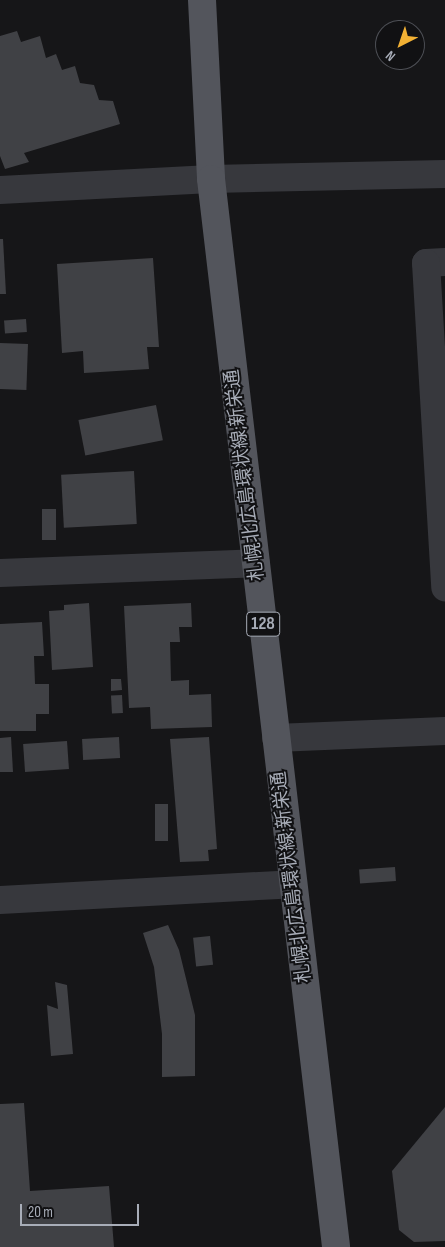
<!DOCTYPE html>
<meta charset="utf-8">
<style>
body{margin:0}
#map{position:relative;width:445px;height:1247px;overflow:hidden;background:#161618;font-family:"Sofia Sans Condensed","Noto Sans JP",sans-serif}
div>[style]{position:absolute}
.building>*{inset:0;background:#404145;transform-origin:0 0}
.minor>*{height:28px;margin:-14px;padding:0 14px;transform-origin:14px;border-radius:14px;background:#37383d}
.major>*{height:28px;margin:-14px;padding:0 14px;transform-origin:14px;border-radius:14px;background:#53555c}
span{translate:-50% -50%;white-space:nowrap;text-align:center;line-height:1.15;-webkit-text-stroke:4px #111113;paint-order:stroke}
.shield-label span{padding:1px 4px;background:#111113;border:1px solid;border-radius:4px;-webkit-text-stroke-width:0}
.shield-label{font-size:18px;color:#a8adb8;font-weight:700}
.street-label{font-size:19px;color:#a8adb8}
.north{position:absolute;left:375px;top:20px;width:50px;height:50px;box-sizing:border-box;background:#111113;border:1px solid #4d4f55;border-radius:50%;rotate:221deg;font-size:14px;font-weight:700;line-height:20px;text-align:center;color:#a8adb8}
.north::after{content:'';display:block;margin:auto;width:18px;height:22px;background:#f2b134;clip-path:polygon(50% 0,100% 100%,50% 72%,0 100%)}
.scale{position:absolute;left:20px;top:1204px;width:119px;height:22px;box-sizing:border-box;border:2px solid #a8adb8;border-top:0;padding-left:6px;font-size:15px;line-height:18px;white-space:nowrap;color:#a8adb8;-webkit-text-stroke:4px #111113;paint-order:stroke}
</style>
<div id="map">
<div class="building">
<i style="clip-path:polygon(17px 31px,21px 42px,40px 36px,46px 58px,56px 54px,62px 70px,75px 66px,80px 83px,94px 85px,99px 100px,113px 101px,120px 124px,24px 153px,29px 162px,5px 169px,0 156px,0 36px)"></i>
<i style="clip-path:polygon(0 239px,3px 239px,6px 294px,0 294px)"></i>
<i style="clip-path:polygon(153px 258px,159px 347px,147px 347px,149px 369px,84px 373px,83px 351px,62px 353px,57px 264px)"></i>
<i style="left:26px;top:319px;width:13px;height:22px;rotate:86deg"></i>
<i style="left:0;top:343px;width:28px;height:46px;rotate:2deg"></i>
<i style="left:156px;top:405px;width:36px;height:79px;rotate:79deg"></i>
<i style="left:134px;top:471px;width:53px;height:73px;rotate:87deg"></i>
<i style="left:42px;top:509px;width:14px;height:31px"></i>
<i style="clip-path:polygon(89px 603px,93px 667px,52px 670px,49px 611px,64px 610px,64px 605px)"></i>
<i style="clip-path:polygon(191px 603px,192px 627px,179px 627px,180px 642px,170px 642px,171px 681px,189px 680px,189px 695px,211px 694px,212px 727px,151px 729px,150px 707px,129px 708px,124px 606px)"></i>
<i style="clip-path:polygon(42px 622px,44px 656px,34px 656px,35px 684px,49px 684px,49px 714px,36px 714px,36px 731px,0 731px,0 624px)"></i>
<i style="clip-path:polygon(111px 679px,121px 679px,122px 690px,111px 691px)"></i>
<i style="left:122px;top:695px;width:18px;height:11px;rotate:87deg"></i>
<i style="clip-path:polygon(11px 737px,13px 772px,0 772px,0 738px)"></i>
<i style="left:119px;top:737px;width:21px;height:37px;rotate:87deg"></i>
<i style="clip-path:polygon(209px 737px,217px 849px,208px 850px,209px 861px,180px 862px,170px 739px)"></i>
<i style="left:67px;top:741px;width:28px;height:44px;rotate:86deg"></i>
<i style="left:155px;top:804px;width:13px;height:37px"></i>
<i style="left:395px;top:867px;width:14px;height:36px;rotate:86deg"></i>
<i style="clip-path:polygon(168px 925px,179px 950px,195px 1015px,195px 1076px,162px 1077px,162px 1034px,154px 967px,143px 933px)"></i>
<i style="left:210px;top:936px;width:29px;height:17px;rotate:84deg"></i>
<i style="clip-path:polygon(55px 982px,67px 985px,73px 1054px,51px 1056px,47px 1005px,58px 1009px)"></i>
<i style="clip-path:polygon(24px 1103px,30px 1191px,109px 1186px,114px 1247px,0 1247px,0 1104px)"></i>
<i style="clip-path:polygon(445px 1107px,445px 1241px,414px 1242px,399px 1230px,392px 1171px)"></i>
</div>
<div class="minor">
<i style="left:0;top:190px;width:211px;rotate:-3deg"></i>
<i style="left:211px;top:179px;width:234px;rotate:-1.2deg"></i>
<i style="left:445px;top:262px;width:19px;rotate:177deg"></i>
<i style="left:426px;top:263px;width:325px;rotate:86.6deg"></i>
<i style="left:0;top:573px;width:256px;rotate:-2.2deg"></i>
<i style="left:276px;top:738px;width:169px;rotate:-2.4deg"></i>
<i style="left:0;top:900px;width:293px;rotate:-3.1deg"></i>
</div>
<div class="major">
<i style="left:202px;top:0;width:179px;rotate:87.1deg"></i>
<i style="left:211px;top:179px;width:1075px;rotate:83.32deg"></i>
</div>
<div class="shield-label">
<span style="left:263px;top:624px">128</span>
</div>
<div class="street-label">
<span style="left:245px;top:475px;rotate:-97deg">札幌北広島環状線;新栄通</span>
<span style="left:292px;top:877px;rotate:-97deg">札幌北広島環状線;新栄通</span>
</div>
<div class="north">N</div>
<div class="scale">20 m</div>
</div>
